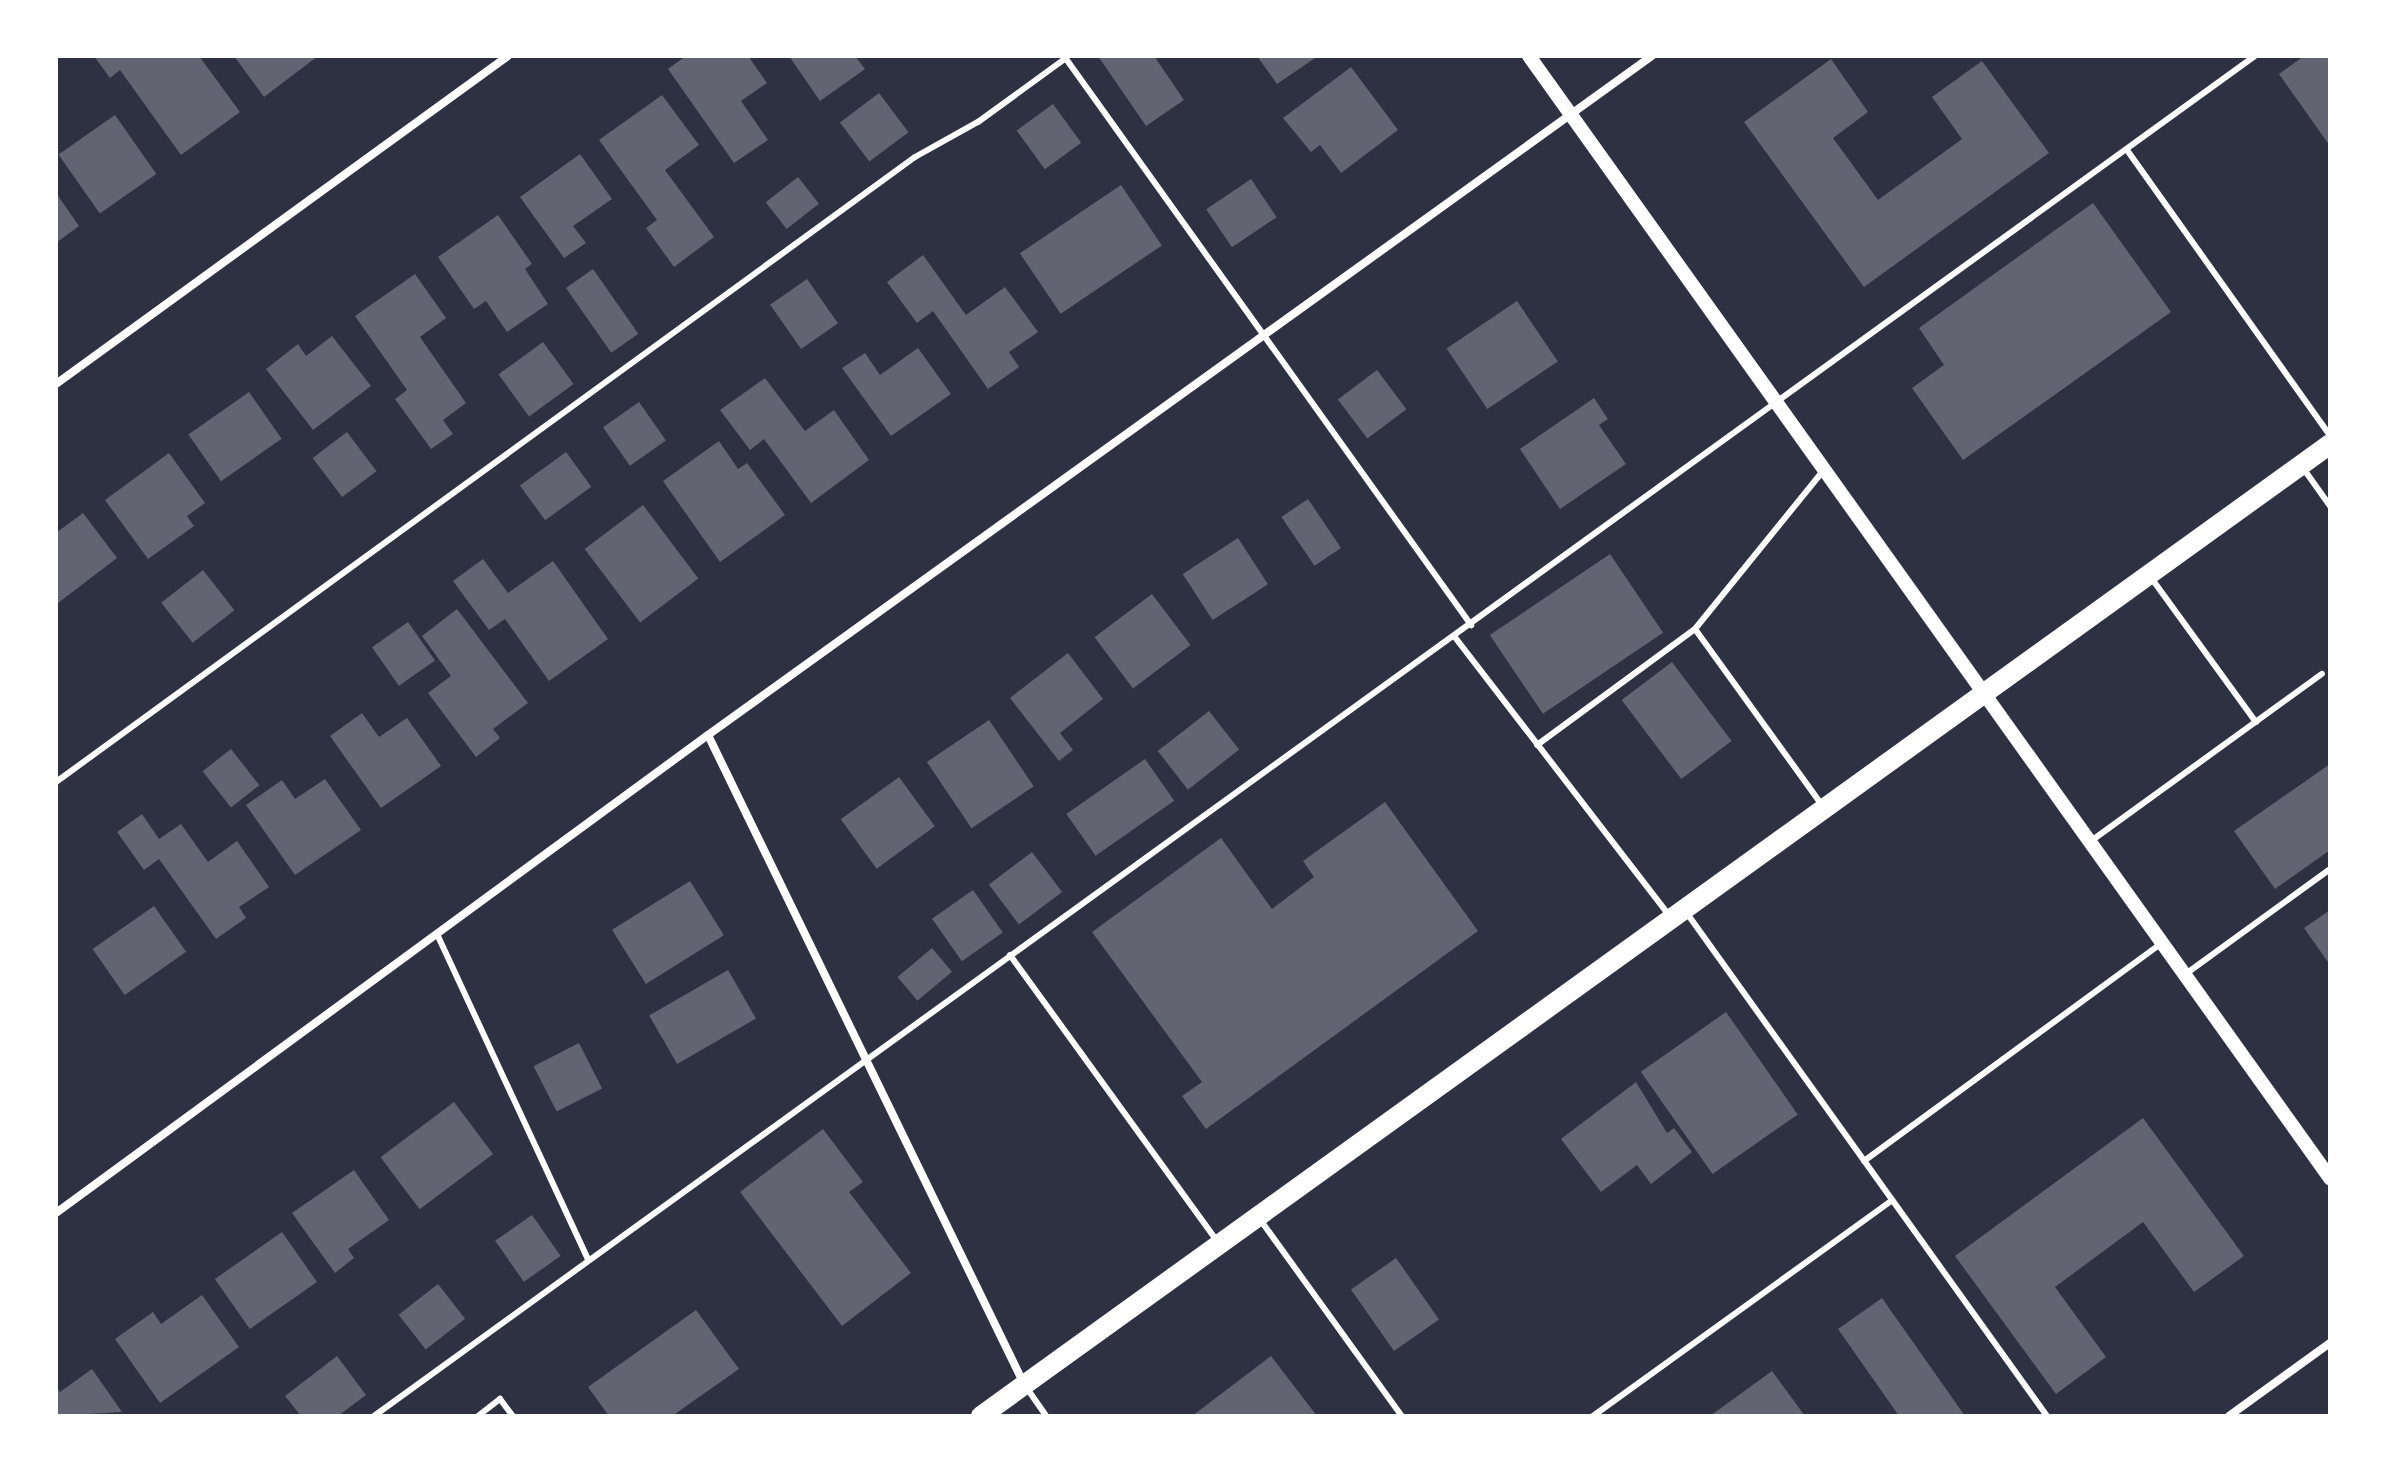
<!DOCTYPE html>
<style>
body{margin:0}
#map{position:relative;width:2386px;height:1472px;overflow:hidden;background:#2d3142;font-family:"Noto Serif",serif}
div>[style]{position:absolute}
.building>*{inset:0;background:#626471;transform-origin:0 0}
.service>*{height:6px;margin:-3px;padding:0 3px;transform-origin:3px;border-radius:3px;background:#fff}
.minor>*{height:8px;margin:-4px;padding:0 4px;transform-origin:4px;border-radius:4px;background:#fff}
.tertiary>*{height:14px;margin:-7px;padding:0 7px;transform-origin:7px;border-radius:7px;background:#fff}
.primary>*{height:20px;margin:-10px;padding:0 10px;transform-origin:10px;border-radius:10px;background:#fff}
span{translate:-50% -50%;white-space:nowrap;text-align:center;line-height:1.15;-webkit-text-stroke:8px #fff;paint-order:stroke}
.frame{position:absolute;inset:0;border:58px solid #fff;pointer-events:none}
</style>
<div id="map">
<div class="building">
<i style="clip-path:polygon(94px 56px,199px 56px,240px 112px,181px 155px,120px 70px,110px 78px)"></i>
<i style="clip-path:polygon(234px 56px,318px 56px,264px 97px)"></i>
<i style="clip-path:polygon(686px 56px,748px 56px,767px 83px,741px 101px,768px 140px,734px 163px,668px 69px)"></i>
<i style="clip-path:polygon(789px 56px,855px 56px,865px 69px,820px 101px)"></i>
<i style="clip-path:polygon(1098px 56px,1154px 56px,1184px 100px,1146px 126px)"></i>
<i style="clip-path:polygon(1257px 56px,1318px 56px,1277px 84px)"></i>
<i style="clip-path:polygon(2304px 56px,2330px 56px,2330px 146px,2279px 74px)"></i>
<i style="clip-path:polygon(1831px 59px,1868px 112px,1833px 138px,1878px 200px,1962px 139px,1932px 97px,1982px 61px,2049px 153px,1864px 287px,1744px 122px)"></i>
<i style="clip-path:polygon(1351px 67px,1398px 130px,1341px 173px,1320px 145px,1311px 152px,1283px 118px)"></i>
<i style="left:879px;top:93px;width:49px;height:49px;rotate:53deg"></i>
<i style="clip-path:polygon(662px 95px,699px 145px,665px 170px,714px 237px,674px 267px,646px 228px,657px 220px,599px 140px)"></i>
<i style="left:1053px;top:104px;width:48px;height:45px;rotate:54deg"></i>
<i style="left:115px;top:115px;width:72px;height:69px;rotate:55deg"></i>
<i style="clip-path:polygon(580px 154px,612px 199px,573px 226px,586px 243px,564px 258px,520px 197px)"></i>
<i style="left:798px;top:177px;width:34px;height:41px;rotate:52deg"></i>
<i style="left:1251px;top:179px;width:46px;height:54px;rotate:56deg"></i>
<i style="left:1121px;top:185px;width:73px;height:122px;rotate:56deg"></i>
<i style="clip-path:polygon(56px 193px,79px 226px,56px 243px)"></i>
<i style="clip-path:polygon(2093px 203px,2171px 312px,1963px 460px,1912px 388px,1944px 365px,1919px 328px)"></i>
<i style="clip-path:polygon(498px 215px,532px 264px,525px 269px,548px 304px,507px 332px,486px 301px,474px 309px,438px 257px)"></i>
<i style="clip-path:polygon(923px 255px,966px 315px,1005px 287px,1038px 332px,1009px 352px,1019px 367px,988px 389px,933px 311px,917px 323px,887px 282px)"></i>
<i style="left:593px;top:269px;width:79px;height:33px;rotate:55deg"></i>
<i style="clip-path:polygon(415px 274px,446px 318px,420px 337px,466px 403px,443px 420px,453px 434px,431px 449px,395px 399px,407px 390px,355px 316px)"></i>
<i style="left:807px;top:279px;width:54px;height:45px;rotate:55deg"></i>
<i style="left:1517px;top:301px;width:73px;height:85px;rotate:56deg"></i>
<i style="clip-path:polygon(332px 336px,371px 386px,313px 430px,266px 369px,298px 344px,306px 356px)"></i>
<i style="left:543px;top:342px;width:52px;height:55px;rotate:54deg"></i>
<i style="clip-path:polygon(918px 348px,951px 394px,891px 436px,842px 368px,865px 353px,880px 375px)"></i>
<i style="left:1377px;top:370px;width:49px;height:49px;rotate:53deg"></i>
<i style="clip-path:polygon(765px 378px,805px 431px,834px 410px,869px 460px,811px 503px,764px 439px,750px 450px,720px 410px)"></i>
<i style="left:249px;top:392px;width:57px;height:74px;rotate:55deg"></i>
<i style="clip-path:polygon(1594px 398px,1608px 419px,1599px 425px,1626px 464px,1560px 509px,1520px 449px)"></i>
<i style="left:639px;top:402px;width:47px;height:44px;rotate:55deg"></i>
<i style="left:347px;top:432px;width:49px;height:43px;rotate:53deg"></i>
<i style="clip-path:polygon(719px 441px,738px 469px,747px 463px,785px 515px,720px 562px,663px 481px)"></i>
<i style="left:566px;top:452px;width:43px;height:57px;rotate:54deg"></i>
<i style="clip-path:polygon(169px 453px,205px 503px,187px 516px,194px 526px,148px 559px,105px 500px)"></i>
<i style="left:1308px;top:499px;width:59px;height:32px;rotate:56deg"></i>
<i style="left:643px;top:505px;width:92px;height:73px;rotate:53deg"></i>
<i style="clip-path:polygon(83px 513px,117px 558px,58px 603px,56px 533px)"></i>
<i style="left:1238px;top:538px;width:55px;height:66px;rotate:57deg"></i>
<i style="left:1610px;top:554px;width:95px;height:145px;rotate:56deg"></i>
<i style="clip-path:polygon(483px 559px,508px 593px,553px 561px,608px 639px,549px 681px,505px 619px,489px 630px,453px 581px)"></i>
<i style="left:203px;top:570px;width:51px;height:53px;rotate:52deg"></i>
<i style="left:1152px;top:594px;width:64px;height:72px;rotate:53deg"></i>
<i style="clip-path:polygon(457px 609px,528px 703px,493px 729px,500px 738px,476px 757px,428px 693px,451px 676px,422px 636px)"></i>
<i style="left:408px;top:622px;width:47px;height:44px;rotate:55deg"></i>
<i style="clip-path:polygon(1068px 653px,1103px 699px,1060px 733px,1073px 750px,1059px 761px,1010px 698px)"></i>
<i style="left:1672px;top:662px;width:99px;height:63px;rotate:53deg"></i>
<i style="left:1209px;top:711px;width:49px;height:65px;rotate:52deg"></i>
<i style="clip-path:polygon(362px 713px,379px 737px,407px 718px,441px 766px,381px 808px,330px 736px)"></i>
<i style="left:989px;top:720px;width:80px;height:75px;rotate:56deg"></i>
<i style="left:231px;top:749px;width:46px;height:36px;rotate:52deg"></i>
<i style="left:1145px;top:759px;width:51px;height:96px;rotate:55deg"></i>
<i style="clip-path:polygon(2330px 764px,2330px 850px,2275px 889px,2234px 831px)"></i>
<i style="left:899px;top:777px;width:61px;height:72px;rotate:54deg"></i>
<i style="clip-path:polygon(325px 779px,361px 830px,295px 875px,246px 805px,282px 780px,295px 799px)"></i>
<i style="clip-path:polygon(1385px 802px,1478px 931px,1206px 1129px,1182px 1096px,1202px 1082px,1092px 932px,1221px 838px,1272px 909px,1314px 877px,1303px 861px)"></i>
<i style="clip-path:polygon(142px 814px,159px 839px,181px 824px,208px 862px,237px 841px,269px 887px,239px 907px,246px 918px,216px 939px,159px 859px,144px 870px,117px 832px)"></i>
<i style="left:1032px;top:852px;width:50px;height:54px;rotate:53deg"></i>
<i style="left:690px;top:881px;width:64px;height:92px;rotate:58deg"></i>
<i style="left:973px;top:890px;width:52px;height:50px;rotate:55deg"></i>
<i style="left:154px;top:906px;width:56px;height:75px;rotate:55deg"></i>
<i style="clip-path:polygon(2330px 910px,2330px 965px,2304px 928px)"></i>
<i style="left:932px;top:948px;width:31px;height:45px;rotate:50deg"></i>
<i style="left:728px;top:970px;width:56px;height:91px;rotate:60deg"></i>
<i style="left:1726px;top:1012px;width:125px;height:104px;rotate:55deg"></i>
<i style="left:579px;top:1043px;width:51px;height:51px;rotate:63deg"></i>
<i style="clip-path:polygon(1636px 1082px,1667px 1133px,1674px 1128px,1692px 1152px,1651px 1184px,1637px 1165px,1601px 1192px,1561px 1139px)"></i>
<i style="left:454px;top:1102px;width:65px;height:92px;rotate:53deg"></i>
<i style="clip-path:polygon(2143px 1118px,2244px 1256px,2194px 1292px,2143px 1222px,2055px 1287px,2106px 1357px,2056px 1394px,1955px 1256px)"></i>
<i style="clip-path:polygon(823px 1129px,863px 1182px,849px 1192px,911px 1273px,842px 1326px,740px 1192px)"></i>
<i style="clip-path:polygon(354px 1170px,389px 1220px,348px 1249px,354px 1258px,335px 1273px,292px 1213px)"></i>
<i style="left:532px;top:1215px;width:50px;height:45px;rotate:55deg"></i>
<i style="left:282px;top:1232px;width:61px;height:82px;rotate:55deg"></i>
<i style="left:1396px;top:1258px;width:75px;height:55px;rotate:55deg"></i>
<i style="left:438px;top:1284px;width:44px;height:50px;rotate:52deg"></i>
<i style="clip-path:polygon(202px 1295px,239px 1347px,160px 1403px,115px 1339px,153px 1312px,161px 1324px)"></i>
<i style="clip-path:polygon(1882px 1298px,1965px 1416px,1899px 1416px,1838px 1329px)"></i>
<i style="clip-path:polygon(696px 1310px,739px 1369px,672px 1416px,609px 1416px,588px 1387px)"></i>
<i style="clip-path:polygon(337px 1356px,366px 1395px,338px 1416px,301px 1416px,285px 1396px)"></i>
<i style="clip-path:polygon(1271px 1356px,1317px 1416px,1192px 1416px)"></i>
<i style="clip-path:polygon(92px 1369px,122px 1412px,56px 1416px,56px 1386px,60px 1392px)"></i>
<i style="clip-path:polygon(1772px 1371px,1805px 1416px,1710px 1416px)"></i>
</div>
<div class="service">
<i style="left:1064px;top:56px;width:700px;rotate:54.42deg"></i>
<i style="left:2127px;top:150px;width:351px;rotate:54.6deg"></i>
<i style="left:2303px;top:468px;width:47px;rotate:54.6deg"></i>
<i style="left:2152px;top:579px;width:177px;rotate:54deg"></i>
<i style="left:1695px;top:629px;width:216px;rotate:54.2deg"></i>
<i style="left:1454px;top:636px;width:352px;rotate:52.4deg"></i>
<i style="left:1537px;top:745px;width:196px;rotate:-36.3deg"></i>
<i style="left:1695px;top:629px;width:203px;rotate:-51deg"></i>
<i style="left:56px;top:782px;width:1062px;rotate:-36.04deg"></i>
<i style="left:915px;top:157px;width:72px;rotate:-29.1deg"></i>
<i style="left:978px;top:122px;width:109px;rotate:-36deg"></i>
<i style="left:2091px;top:841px;width:285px;rotate:-35.9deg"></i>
<i style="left:1686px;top:912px;width:620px;rotate:54.39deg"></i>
<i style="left:437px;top:934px;width:359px;rotate:65.1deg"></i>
<i style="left:1010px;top:955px;width:354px;rotate:54.1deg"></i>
<i style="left:2187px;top:973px;width:177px;rotate:-36deg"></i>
<i style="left:1864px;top:1161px;width:368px;rotate:-36.2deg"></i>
<i style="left:1259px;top:1218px;width:244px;rotate:54.2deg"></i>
<i style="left:1026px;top:1387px;width:35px;rotate:55deg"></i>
<i style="left:374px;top:1416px;width:2321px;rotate:-35.87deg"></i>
<i style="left:478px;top:1416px;width:28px;rotate:-38deg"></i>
<i style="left:500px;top:1399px;width:21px;rotate:53deg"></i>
<i style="left:1593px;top:1416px;width:369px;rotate:-35.8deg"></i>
</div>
<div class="minor">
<i style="left:56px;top:384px;width:558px;rotate:-35.97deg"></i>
<i style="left:708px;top:735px;width:722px;rotate:64.04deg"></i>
<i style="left:56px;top:1213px;width:808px;rotate:-36.25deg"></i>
<i style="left:708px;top:735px;width:1163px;rotate:-35.73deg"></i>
<i style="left:2229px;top:1416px;width:125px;rotate:-35.9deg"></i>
</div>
<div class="tertiary">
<i style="left:1529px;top:56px;width:1379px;rotate:54.48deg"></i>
</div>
<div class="primary">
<i style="left:981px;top:1416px;width:1663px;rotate:-35.77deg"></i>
</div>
<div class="frame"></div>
</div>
